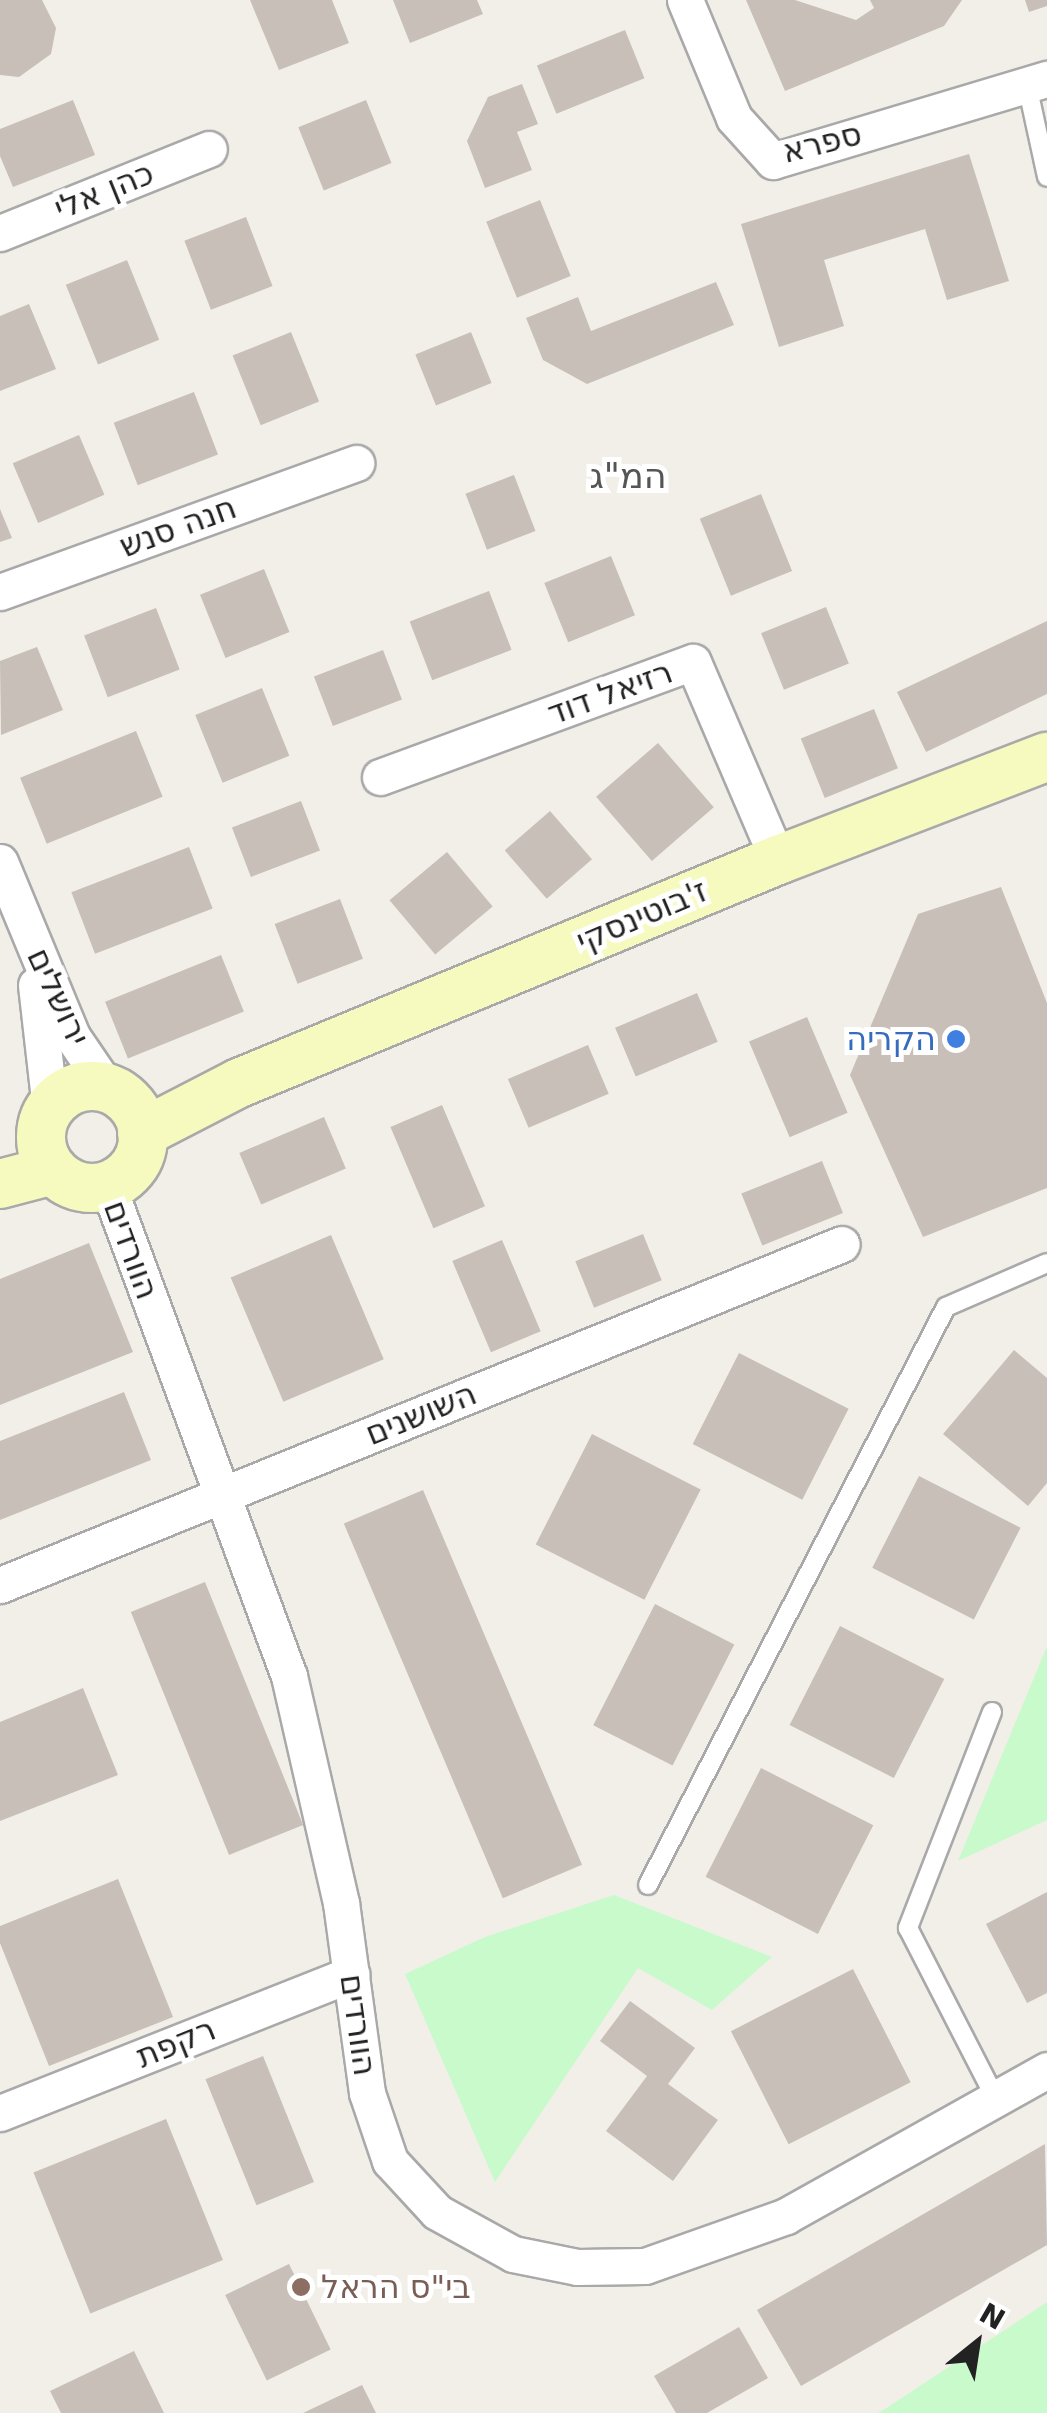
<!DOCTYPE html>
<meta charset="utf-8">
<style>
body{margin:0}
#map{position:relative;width:1047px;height:2413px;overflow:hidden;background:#f2efe9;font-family:"DejaVu Sans",Heebo,sans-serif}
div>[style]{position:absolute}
.park>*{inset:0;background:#c8facc}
.building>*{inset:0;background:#c7bfb8;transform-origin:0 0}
.roads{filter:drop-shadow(2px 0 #a9a9a9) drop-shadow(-2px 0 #a9a9a9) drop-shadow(0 2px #a9a9a9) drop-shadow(0 -2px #a9a9a9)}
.lane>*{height:18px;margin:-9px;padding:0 9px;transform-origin:9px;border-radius:9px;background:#fff}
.street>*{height:35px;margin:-17.5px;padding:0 17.5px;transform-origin:17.5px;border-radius:17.5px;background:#fff}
.secondary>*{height:48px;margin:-24px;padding:0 24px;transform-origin:24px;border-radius:24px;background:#f7fabf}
.secondary>.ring{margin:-24px;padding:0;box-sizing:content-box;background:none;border:48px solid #f7fabf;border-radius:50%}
.dots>*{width:28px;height:28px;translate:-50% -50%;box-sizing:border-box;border:5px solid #fff;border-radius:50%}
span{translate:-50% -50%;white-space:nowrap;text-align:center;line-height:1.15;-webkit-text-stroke:10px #fff;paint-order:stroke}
.street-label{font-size:32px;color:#222}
.shop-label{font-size:32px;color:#366cbe}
.right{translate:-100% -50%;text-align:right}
.education-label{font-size:32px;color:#785e54}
.left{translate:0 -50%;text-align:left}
.neighbourhood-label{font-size:35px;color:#555}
.north{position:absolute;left:927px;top:2293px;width:100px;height:100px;-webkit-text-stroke:8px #fff;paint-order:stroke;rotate:30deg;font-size:28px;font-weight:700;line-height:40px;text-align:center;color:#222}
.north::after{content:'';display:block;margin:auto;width:35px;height:45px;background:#222;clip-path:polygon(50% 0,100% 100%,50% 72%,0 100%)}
</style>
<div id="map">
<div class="park">
<i style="clip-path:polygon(1047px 1646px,1047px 1820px,958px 1861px)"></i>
<i style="clip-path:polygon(614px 1895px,772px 1957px,712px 2010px,638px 1968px,495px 2182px,405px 1974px,485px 1937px)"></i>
<i style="clip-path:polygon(1047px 2302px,1047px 2413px,878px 2413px,885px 2409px)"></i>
</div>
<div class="building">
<i style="clip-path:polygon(0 0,42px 0,56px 28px,51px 54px,19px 77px,0 75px)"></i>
<i style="clip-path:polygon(250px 0,332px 0,349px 43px,279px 70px)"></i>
<i style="clip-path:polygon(393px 0,477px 0,483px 14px,410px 43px)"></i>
<i style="clip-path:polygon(746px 0,795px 0,856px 20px,874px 8px,870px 0,962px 0,944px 26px,785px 91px)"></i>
<i style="clip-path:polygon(1025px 0,1047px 0,1047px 6px,1029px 12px)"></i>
<i style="left:625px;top:30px;width:52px;height:95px;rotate:68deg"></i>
<i style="clip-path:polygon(522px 84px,538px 124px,517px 132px,532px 170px,485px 188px,467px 141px,488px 97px)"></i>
<i style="clip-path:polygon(73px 100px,95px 155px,13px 187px,0 156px,0 129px)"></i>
<i style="left:366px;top:100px;width:68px;height:73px;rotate:68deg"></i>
<i style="clip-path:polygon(969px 154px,1009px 281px,947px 300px,925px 229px,824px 260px,844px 326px,779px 347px,741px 224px)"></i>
<i style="left:540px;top:200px;width:82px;height:58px;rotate:68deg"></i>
<i style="left:246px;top:217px;width:74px;height:66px;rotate:69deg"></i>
<i style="left:127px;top:260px;width:86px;height:66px;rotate:68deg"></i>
<i style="clip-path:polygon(716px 282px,734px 325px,587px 384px,543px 360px,526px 318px,578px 297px,591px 331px)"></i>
<i style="clip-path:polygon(29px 304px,56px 369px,0 391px,0 316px)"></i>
<i style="left:291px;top:332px;width:75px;height:63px;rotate:68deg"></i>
<i style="left:471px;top:332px;width:55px;height:60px;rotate:68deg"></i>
<i style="left:194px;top:392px;width:67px;height:86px;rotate:69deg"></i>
<i style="left:79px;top:435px;width:65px;height:72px;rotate:67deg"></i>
<i style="left:514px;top:475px;width:60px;height:52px;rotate:69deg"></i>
<i style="left:761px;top:494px;width:83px;height:66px;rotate:68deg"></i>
<i style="clip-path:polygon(0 509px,12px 538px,0 542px)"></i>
<i style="left:611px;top:556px;width:64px;height:72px;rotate:68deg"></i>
<i style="left:264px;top:569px;width:68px;height:69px;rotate:68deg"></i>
<i style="left:489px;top:591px;width:63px;height:85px;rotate:69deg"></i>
<i style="left:826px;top:607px;width:61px;height:70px;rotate:68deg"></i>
<i style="left:156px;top:608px;width:66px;height:77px;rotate:69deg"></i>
<i style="clip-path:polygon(1047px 621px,1047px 694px,926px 752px,897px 692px)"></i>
<i style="clip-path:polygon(37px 647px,63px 710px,1px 735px,0 661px)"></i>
<i style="left:383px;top:650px;width:53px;height:74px;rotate:69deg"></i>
<i style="left:262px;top:688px;width:73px;height:72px;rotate:68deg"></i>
<i style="left:874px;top:709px;width:64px;height:79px;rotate:68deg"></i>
<i style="left:136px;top:731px;width:71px;height:125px;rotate:68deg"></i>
<i style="left:658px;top:743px;width:85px;height:82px;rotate:49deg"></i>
<i style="left:301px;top:801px;width:53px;height:74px;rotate:69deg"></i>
<i style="left:550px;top:811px;width:64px;height:60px;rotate:49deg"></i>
<i style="left:189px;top:847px;width:66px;height:126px;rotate:69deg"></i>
<i style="left:447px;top:852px;width:71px;height:75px;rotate:50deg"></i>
<i style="clip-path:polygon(1001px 887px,1047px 1003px,1047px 1188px,923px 1237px,850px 1075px,918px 914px)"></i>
<i style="left:340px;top:899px;width:64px;height:70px;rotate:69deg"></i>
<i style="left:221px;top:955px;width:61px;height:125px;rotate:68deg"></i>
<i style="left:697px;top:993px;width:53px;height:89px;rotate:67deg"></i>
<i style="left:807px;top:1017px;width:104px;height:63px;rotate:67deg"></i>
<i style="left:588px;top:1045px;width:53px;height:87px;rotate:67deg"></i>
<i style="left:442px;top:1105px;width:110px;height:56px;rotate:67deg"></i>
<i style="left:324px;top:1117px;width:56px;height:92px;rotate:67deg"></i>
<i style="left:822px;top:1161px;width:56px;height:87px;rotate:68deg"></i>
<i style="left:643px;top:1234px;width:50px;height:73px;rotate:68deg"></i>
<i style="left:331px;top:1235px;width:135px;height:109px;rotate:67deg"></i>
<i style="left:502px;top:1240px;width:99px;height:54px;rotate:67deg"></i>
<i style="clip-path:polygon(89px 1243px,133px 1352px,0 1405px,0 1279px)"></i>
<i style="clip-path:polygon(1014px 1350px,1047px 1378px,1047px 1483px,1028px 1506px,943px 1434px)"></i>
<i style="left:739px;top:1353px;width:123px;height:102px;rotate:27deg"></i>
<i style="clip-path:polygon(124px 1392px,151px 1460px,0 1520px,0 1441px)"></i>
<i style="left:592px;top:1434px;width:122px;height:124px;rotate:27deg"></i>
<i style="left:919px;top:1476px;width:114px;height:103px;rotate:27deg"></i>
<i style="left:423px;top:1490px;width:407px;height:86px;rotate:67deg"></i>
<i style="left:205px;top:1582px;width:262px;height:80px;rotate:68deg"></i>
<i style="left:655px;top:1604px;width:89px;height:136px;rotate:27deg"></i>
<i style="left:840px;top:1626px;width:117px;height:111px;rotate:27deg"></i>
<i style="clip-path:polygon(83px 1688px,118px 1775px,0 1821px,0 1722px)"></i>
<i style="left:761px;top:1768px;width:126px;height:122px;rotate:27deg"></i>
<i style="clip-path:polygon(118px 1879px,173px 2017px,49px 2066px,0 1943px,0 1926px)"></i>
<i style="clip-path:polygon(1047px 1892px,1047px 1993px,1027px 2003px,986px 1924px)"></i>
<i style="left:853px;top:1969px;width:127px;height:137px;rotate:63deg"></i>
<i style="clip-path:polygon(630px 2001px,695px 2048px,668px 2084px,718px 2120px,673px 2181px,606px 2131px,647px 2076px,600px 2041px)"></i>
<i style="left:263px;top:2056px;width:136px;height:62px;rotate:68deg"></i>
<i style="left:166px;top:2119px;width:152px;height:143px;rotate:68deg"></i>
<i style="clip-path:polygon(1045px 2144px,1047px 2245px,801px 2386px,757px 2310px)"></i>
<i style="left:289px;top:2264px;width:95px;height:71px;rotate:64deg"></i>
<i style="clip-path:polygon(739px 2327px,768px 2378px,707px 2413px,676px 2413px,654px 2376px)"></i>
<i style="clip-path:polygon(134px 2351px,164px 2413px,61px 2413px,50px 2391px)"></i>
<i style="clip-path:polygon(362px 2385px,376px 2413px,303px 2413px)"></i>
</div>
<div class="roads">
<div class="lane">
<i style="left:1027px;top:85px;width:94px;rotate:77.7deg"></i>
<i style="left:992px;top:1712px;width:232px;rotate:111.3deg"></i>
<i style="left:908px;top:1928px;width:190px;rotate:62.8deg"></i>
<i style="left:648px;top:1885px;width:650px;rotate:-62.73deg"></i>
<i style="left:946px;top:1307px;width:110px;rotate:-23.5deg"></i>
</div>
<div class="street">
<i style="left:685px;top:0;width:128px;rotate:67.4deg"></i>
<i style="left:734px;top:118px;width:58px;rotate:47.8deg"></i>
<i style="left:773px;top:161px;width:286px;rotate:-16.7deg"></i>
<i style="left:0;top:233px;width:225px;rotate:-21.9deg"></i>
<i style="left:0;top:592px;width:379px;rotate:-19.9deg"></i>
<i style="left:380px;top:777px;width:333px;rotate:-20.2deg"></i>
<i style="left:693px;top:662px;width:215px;rotate:66.8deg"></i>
<i style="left:0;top:862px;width:188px;rotate:67.5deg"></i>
<i style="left:72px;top:1036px;width:64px;rotate:55.8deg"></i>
<i style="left:36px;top:985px;width:124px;rotate:83.5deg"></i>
<i style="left:108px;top:1186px;width:522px;rotate:69.73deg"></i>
<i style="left:289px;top:1676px;width:233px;rotate:77.1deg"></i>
<i style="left:341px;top:1903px;width:192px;rotate:82.2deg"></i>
<i style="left:367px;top:2093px;width:72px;rotate:71.3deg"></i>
<i style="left:390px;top:2161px;width:69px;rotate:47.3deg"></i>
<i style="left:437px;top:2212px;width:87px;rotate:28.9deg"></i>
<i style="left:513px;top:2254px;width:65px;rotate:11.5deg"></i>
<i style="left:577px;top:2267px;width:68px;rotate:-0.8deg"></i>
<i style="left:645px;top:2266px;width:150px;rotate:-19.5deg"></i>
<i style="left:786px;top:2216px;width:299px;rotate:-29.2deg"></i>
<i style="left:0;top:1585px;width:908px;rotate:-22.05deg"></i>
<i style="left:0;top:2113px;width:378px;rotate:-21.6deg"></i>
</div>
<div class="secondary">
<i class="ring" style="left:41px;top:1086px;width:54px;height:54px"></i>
<i style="left:142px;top:1133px;width:109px;rotate:-27.3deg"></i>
<i style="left:239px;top:1083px;width:583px;rotate:-22.48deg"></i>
<i style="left:778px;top:860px;width:288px;rotate:-21deg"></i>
<i style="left:0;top:1184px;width:55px;rotate:-14.8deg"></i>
</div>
</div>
<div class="dots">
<i style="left:956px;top:1039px;background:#3f7fe0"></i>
<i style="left:301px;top:2287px;background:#8d6e63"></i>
</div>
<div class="street-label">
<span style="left:822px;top:143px;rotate:-14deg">ספרא</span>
<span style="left:104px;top:191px;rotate:-22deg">כהן אלי</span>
<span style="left:178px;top:527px;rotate:-20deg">חנה סנש</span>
<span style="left:610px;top:693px;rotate:-20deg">רזיאל דוד</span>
<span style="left:642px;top:916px;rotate:-23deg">ז'בוטינסקי</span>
<span style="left:58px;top:997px;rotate:65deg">ירושלים</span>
<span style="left:131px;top:1250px;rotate:70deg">הוורדים</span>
<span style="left:421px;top:1414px;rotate:-22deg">השושנים</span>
<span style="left:358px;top:2025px;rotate:82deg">הוורדים</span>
<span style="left:176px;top:2043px;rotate:-22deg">רקפת</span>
</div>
<div class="shop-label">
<span class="right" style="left:936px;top:1039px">הקריה</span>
</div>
<div class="education-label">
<span class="left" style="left:321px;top:2287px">בי"ס הראל</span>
</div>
<div class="neighbourhood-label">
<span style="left:628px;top:476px">המ"ג</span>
</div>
<div class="north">N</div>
</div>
